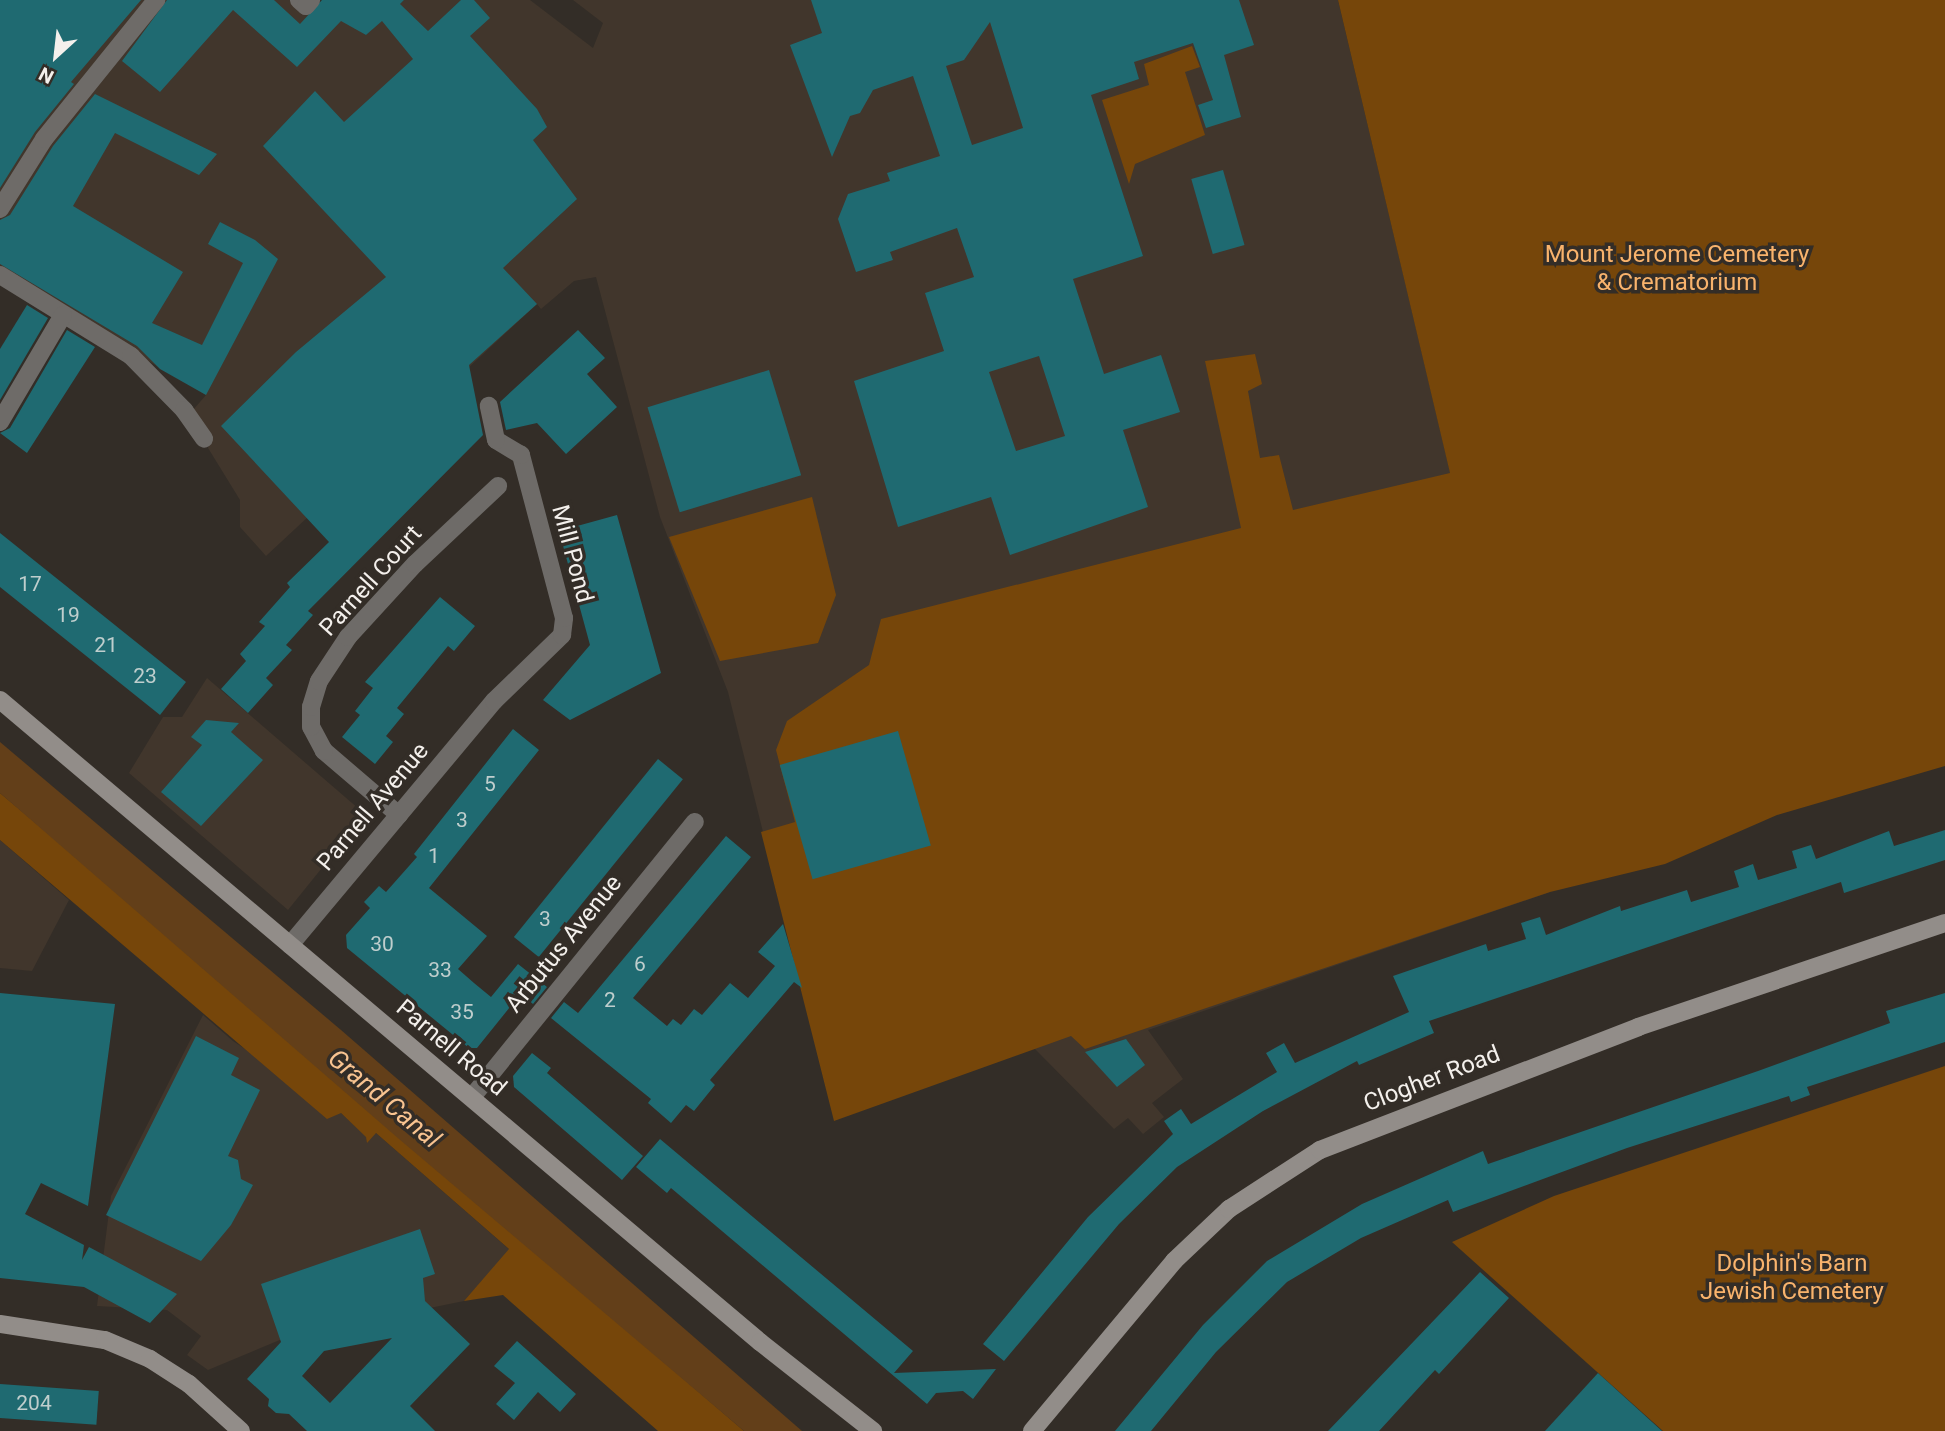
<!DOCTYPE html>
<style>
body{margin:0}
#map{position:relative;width:1945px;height:1431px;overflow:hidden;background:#332d27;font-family:Roboto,sans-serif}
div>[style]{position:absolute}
.built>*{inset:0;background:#41362c}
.green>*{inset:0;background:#76460a}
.water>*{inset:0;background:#633f19}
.building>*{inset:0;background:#1f6a71;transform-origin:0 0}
.street>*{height:18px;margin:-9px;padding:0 9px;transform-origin:9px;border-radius:9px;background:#6e6b68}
.secondary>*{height:18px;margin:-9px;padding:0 9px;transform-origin:9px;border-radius:9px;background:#928d89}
span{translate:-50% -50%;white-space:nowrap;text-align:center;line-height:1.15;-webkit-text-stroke:7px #332d27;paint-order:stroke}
.number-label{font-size:21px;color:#bfcecd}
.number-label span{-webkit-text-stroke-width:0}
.park-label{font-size:24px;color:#f9b36c}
.street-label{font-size:24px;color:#f4f0ec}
.water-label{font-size:26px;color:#f8c390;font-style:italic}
.north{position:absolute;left:21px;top:21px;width:70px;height:70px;-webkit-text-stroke:5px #332d27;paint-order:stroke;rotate:207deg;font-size:19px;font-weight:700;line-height:28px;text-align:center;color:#f4f0ec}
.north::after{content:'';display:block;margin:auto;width:24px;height:32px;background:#f4f0ec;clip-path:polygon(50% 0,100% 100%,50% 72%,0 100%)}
</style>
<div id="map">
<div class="built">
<i style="clip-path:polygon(0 0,315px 0,366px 35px,404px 0,530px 0,593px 48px,603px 23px,573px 0,1338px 0,1550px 892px,1148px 1030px,1183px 1079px,1152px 1103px,1164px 1117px,1143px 1134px,1128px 1118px,1114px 1129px,1035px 1049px,799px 976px,728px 692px,660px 517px,596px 277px,574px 281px,541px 309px,537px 304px,266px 556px,240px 527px,240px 500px,208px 448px,211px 438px,193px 410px,206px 395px,0 273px)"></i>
<i style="clip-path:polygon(207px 678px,359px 809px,355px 827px,288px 910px,129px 773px,163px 717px,182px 717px)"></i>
<i style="clip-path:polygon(0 840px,69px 900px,32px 971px,0 968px)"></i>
<i style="clip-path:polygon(203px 1015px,233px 1041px,341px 1113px,367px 1137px,376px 1133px,510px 1250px,464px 1301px,287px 1337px,208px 1370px,187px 1355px,201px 1336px,167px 1310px,97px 1306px,111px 1196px)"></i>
</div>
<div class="green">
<i style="clip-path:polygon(1338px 0,1945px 0,1945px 766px,1777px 815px,1665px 864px,1550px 892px,1085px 1049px,1071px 1036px,834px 1121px,761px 832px,795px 822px,776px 750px,787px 721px,869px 665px,881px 619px,1241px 528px,1205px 361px,1255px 354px,1262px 384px,1248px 391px,1260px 458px,1279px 455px,1293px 510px,1450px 473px)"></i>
<i style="clip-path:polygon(1192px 46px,1200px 67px,1185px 72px,1205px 135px,1135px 164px,1129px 184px,1102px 100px,1149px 85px,1144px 64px)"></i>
<i style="clip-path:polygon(812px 497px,836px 595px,818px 643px,720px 661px,669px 537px)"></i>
<i style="clip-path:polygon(0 793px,148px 918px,744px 1431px,658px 1431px,503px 1295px,464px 1301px,509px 1249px,376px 1133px,367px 1143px,366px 1137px,341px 1113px,327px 1119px,0 840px)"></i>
<i style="clip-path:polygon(1945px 1066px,1945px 1431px,1663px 1431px,1452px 1242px,1554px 1196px)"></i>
</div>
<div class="water">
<i style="clip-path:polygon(0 742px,341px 1030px,802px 1431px,744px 1431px,399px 1139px,0 793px)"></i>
</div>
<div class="building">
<i style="clip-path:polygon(0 0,141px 0,71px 82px,74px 84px,35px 132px,0 188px)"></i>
<i style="clip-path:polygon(167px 0,274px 0,300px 24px,322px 0,404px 0,400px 4px,428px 31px,461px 0,474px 0,490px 18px,470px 36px,537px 109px,547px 127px,533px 140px,577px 199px,503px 268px,537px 304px,469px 365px,483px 435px,308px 611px,313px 615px,286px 645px,292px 650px,266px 678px,273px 685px,248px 713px,221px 689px,246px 661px,240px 654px,265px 626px,259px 622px,290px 587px,287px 583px,329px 542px,221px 426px,296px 352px,386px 277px,263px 146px,315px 91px,344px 122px,413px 59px,382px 21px,366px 35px,341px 21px,297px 67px,233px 10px,160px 92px,122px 61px)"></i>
<i style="clip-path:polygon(evenodd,811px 0,1239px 0,1254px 45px,1224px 55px,1241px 117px,1206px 128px,1198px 105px,1213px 100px,1193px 43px,1134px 62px,1139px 79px,1091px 95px,1143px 256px,1073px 279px,1104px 374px,1161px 355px,1180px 412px,1123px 430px,1148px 507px,1010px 555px,991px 497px,898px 527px,854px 381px,944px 351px,925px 293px,974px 277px,957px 228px,890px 252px,893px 260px,856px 272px,838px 219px,848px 194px,890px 181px,887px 173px,940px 156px,913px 76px,873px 90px,860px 113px,850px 116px,832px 157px,790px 45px,822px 33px,811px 0,990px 22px,1023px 128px,972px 145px,946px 66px,964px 60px,990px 22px,811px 0,1039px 356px,1065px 436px,1016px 451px,989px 372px,1039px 356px)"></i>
<i style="clip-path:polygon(95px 94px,217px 154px,199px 175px,115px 133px,73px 206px,183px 272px,152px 323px,202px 345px,243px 263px,208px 244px,220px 222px,255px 240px,278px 259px,206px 395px,160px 369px,137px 346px,0 264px,0 220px,10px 215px,53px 146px)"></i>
<i style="left:1223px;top:170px;width:78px;height:33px;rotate:74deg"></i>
<i style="clip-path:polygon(27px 305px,48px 318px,0 400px,0 349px)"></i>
<i style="clip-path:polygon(67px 330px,95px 347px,27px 453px,0 433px,10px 428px)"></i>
<i style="clip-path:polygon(578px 330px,605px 358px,587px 374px,617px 407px,566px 454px,537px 423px,506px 430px,500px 402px)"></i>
<i style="left:769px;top:370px;width:110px;height:127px;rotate:73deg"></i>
<i style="clip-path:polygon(617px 515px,661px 673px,570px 720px,543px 700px,590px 645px,559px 531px)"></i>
<i style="clip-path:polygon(0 533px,186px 682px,160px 715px,0 587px)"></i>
<i style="clip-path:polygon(440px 597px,475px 626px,454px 651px,448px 646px,397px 708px,404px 714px,386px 736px,393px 742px,375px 764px,342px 737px,360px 715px,355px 711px,373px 688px,365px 682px)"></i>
<i style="clip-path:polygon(206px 720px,239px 723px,231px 732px,263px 760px,201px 826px,161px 792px,202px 745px,191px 737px)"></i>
<i style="clip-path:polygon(513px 729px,539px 750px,429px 888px,487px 936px,458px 969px,474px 983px,491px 997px,518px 964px,547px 987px,533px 1004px,526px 998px,515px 1011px,510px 1007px,477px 1048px,469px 1048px,347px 948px,346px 935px,370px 908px,364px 902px,379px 886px,386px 892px,417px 857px,414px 854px)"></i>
<i style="left:898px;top:731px;width:119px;height:123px;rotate:74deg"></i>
<i style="left:658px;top:759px;width:32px;height:229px;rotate:39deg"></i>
<i style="clip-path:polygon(1945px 830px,1945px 860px,1844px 893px,1841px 882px,1429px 1021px,1434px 1033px,1359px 1065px,1357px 1061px,1263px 1111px,1177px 1167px,1119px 1224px,1004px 1361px,983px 1344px,1088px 1217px,1173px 1134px,1164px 1121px,1181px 1109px,1191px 1124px,1277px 1072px,1266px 1053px,1284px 1043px,1295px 1063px,1409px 1012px,1393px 976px,1486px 944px,1488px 951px,1526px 939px,1521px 923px,1540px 917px,1546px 935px,1620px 906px,1621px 911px,1687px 890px,1691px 902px,1739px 887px,1734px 871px,1753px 864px,1758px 880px,1797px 868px,1792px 851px,1811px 845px,1816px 859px,1889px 831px,1894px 846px)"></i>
<i style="clip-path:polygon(726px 836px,751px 857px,633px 998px,667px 1026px,673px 1019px,681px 1025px,694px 1009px,702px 1015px,730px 983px,748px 998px,775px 966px,758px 952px,783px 924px,802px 988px,794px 982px,710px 1080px,715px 1085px,694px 1111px,686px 1105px,671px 1123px,648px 1103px,651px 1099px,551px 1018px,564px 1002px,578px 1013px)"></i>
<i style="clip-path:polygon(0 993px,115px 1004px,88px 1206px,41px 1183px,25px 1214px,84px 1245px,82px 1260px,89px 1247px,177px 1294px,150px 1323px,84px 1287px,0 1278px)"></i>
<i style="clip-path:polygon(1945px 993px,1945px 1042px,1807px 1087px,1810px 1095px,1791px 1102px,1789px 1096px,1627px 1148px,1453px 1212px,1448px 1200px,1361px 1238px,1287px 1282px,1216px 1352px,1151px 1431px,1115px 1431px,1203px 1325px,1267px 1261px,1362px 1204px,1483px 1151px,1488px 1164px,1758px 1071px,1890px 1023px,1886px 1011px)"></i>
<i style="clip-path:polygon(196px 1036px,239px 1058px,231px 1075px,260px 1090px,228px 1156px,238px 1160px,241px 1179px,253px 1185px,231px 1225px,201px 1261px,106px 1215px)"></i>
<i style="clip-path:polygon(1126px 1039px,1145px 1065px,1117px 1087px,1085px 1052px)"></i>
<i style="clip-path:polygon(532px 1053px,551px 1068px,547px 1073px,643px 1156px,622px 1180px,514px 1087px,513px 1076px)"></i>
<i style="clip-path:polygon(660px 1139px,913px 1351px,894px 1373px,996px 1369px,973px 1399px,963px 1391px,936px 1393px,927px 1404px,671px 1188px,667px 1193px,636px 1167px)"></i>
<i style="clip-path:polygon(evenodd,420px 1229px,435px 1274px,423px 1278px,425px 1301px,470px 1344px,410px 1406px,435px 1431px,307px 1431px,289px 1414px,276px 1413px,268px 1406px,269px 1399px,247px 1379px,281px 1342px,261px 1284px,420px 1229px,392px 1338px,330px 1403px,302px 1376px,324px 1351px,392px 1338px)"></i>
<i style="clip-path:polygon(1480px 1272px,1509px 1298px,1439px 1374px,1435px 1370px,1379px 1431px,1328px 1431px)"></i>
<i style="clip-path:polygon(517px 1341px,576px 1394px,560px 1412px,538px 1392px,514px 1420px,496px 1404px,515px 1383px,494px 1366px)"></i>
<i style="clip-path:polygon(1598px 1373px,1662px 1431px,1545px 1431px)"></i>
<i style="left:0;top:1384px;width:99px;height:34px;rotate:4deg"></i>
</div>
<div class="street">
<i style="left:299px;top:0;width:9px;rotate:41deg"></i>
<i style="left:306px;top:6px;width:8px;rotate:-50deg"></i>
<i style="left:0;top:209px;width:83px;rotate:-57.8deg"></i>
<i style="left:44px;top:139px;width:179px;rotate:-51.1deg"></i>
<i style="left:0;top:275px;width:154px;rotate:31.7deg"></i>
<i style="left:131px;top:356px;width:76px;rotate:45.5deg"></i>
<i style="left:184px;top:410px;width:35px;rotate:55deg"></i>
<i style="left:0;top:422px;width:124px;rotate:-59.5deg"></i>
<i style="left:399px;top:815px;width:99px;rotate:-139.5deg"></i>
<i style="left:324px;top:751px;width:27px;rotate:-118deg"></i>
<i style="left:311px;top:727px;width:20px;rotate:-90deg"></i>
<i style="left:311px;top:707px;width:27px;rotate:-73deg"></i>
<i style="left:319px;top:681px;width:53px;rotate:-56.6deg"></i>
<i style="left:348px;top:637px;width:99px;rotate:-47.5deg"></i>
<i style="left:415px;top:564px;width:114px;rotate:-43.2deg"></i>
<i style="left:290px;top:945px;width:318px;rotate:-50.1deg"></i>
<i style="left:494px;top:701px;width:95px;rotate:-44.1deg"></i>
<i style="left:562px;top:635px;width:17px;rotate:-83deg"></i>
<i style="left:564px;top:618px;width:169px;rotate:-104.8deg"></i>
<i style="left:521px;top:455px;width:29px;rotate:-149deg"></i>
<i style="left:496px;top:440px;width:35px;rotate:-102deg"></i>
<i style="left:472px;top:1097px;width:354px;rotate:-51deg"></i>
</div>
<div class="secondary">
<i style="left:0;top:700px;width:995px;rotate:40.19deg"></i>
<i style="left:760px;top:1342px;width:144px;rotate:38.2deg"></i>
<i style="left:0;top:1324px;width:106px;rotate:8.7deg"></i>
<i style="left:105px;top:1340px;width:49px;rotate:22.9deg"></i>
<i style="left:150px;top:1359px;width:46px;rotate:32.7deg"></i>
<i style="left:189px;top:1384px;width:70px;rotate:42.1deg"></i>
<i style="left:1032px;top:1431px;width:222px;rotate:-50.1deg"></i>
<i style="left:1174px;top:1261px;width:76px;rotate:-43.4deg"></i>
<i style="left:1229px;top:1209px;width:108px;rotate:-33deg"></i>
<i style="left:1320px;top:1150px;width:341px;rotate:-21.1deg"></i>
<i style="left:1638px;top:1027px;width:324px;rotate:-18.7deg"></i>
</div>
<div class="number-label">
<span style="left:30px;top:584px">17</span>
<span style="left:68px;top:615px">19</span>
<span style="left:106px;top:645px">21</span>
<span style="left:145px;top:676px">23</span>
<span style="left:490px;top:784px">5</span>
<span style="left:462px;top:820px">3</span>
<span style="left:434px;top:856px">1</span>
<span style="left:545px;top:919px">3</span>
<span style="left:382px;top:944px">30</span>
<span style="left:640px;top:964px">6</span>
<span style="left:440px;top:970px">33</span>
<span style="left:610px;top:1000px">2</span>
<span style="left:462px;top:1012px">35</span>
<span style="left:34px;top:1403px">204</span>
</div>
<div class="park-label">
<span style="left:1677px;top:269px">Mount Jerome Cemetery<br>&amp; Crematorium</span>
<span style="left:1792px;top:1278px">Dolphin's Barn<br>Jewish Cemetery</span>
</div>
<div class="street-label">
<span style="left:572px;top:554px;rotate:75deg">Mill Pond</span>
<span style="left:371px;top:581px;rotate:-48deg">Parnell Court</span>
<span style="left:373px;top:807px;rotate:-50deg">Parnell Avenue</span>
<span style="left:564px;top:944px;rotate:-51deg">Arbutus Avenue</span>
<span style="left:451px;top:1048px;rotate:40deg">Parnell Road</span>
<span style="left:1432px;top:1079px;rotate:-21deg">Clogher Road</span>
</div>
<div class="water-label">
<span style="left:384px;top:1099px;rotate:40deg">Grand Canal</span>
</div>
<div class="north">N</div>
</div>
